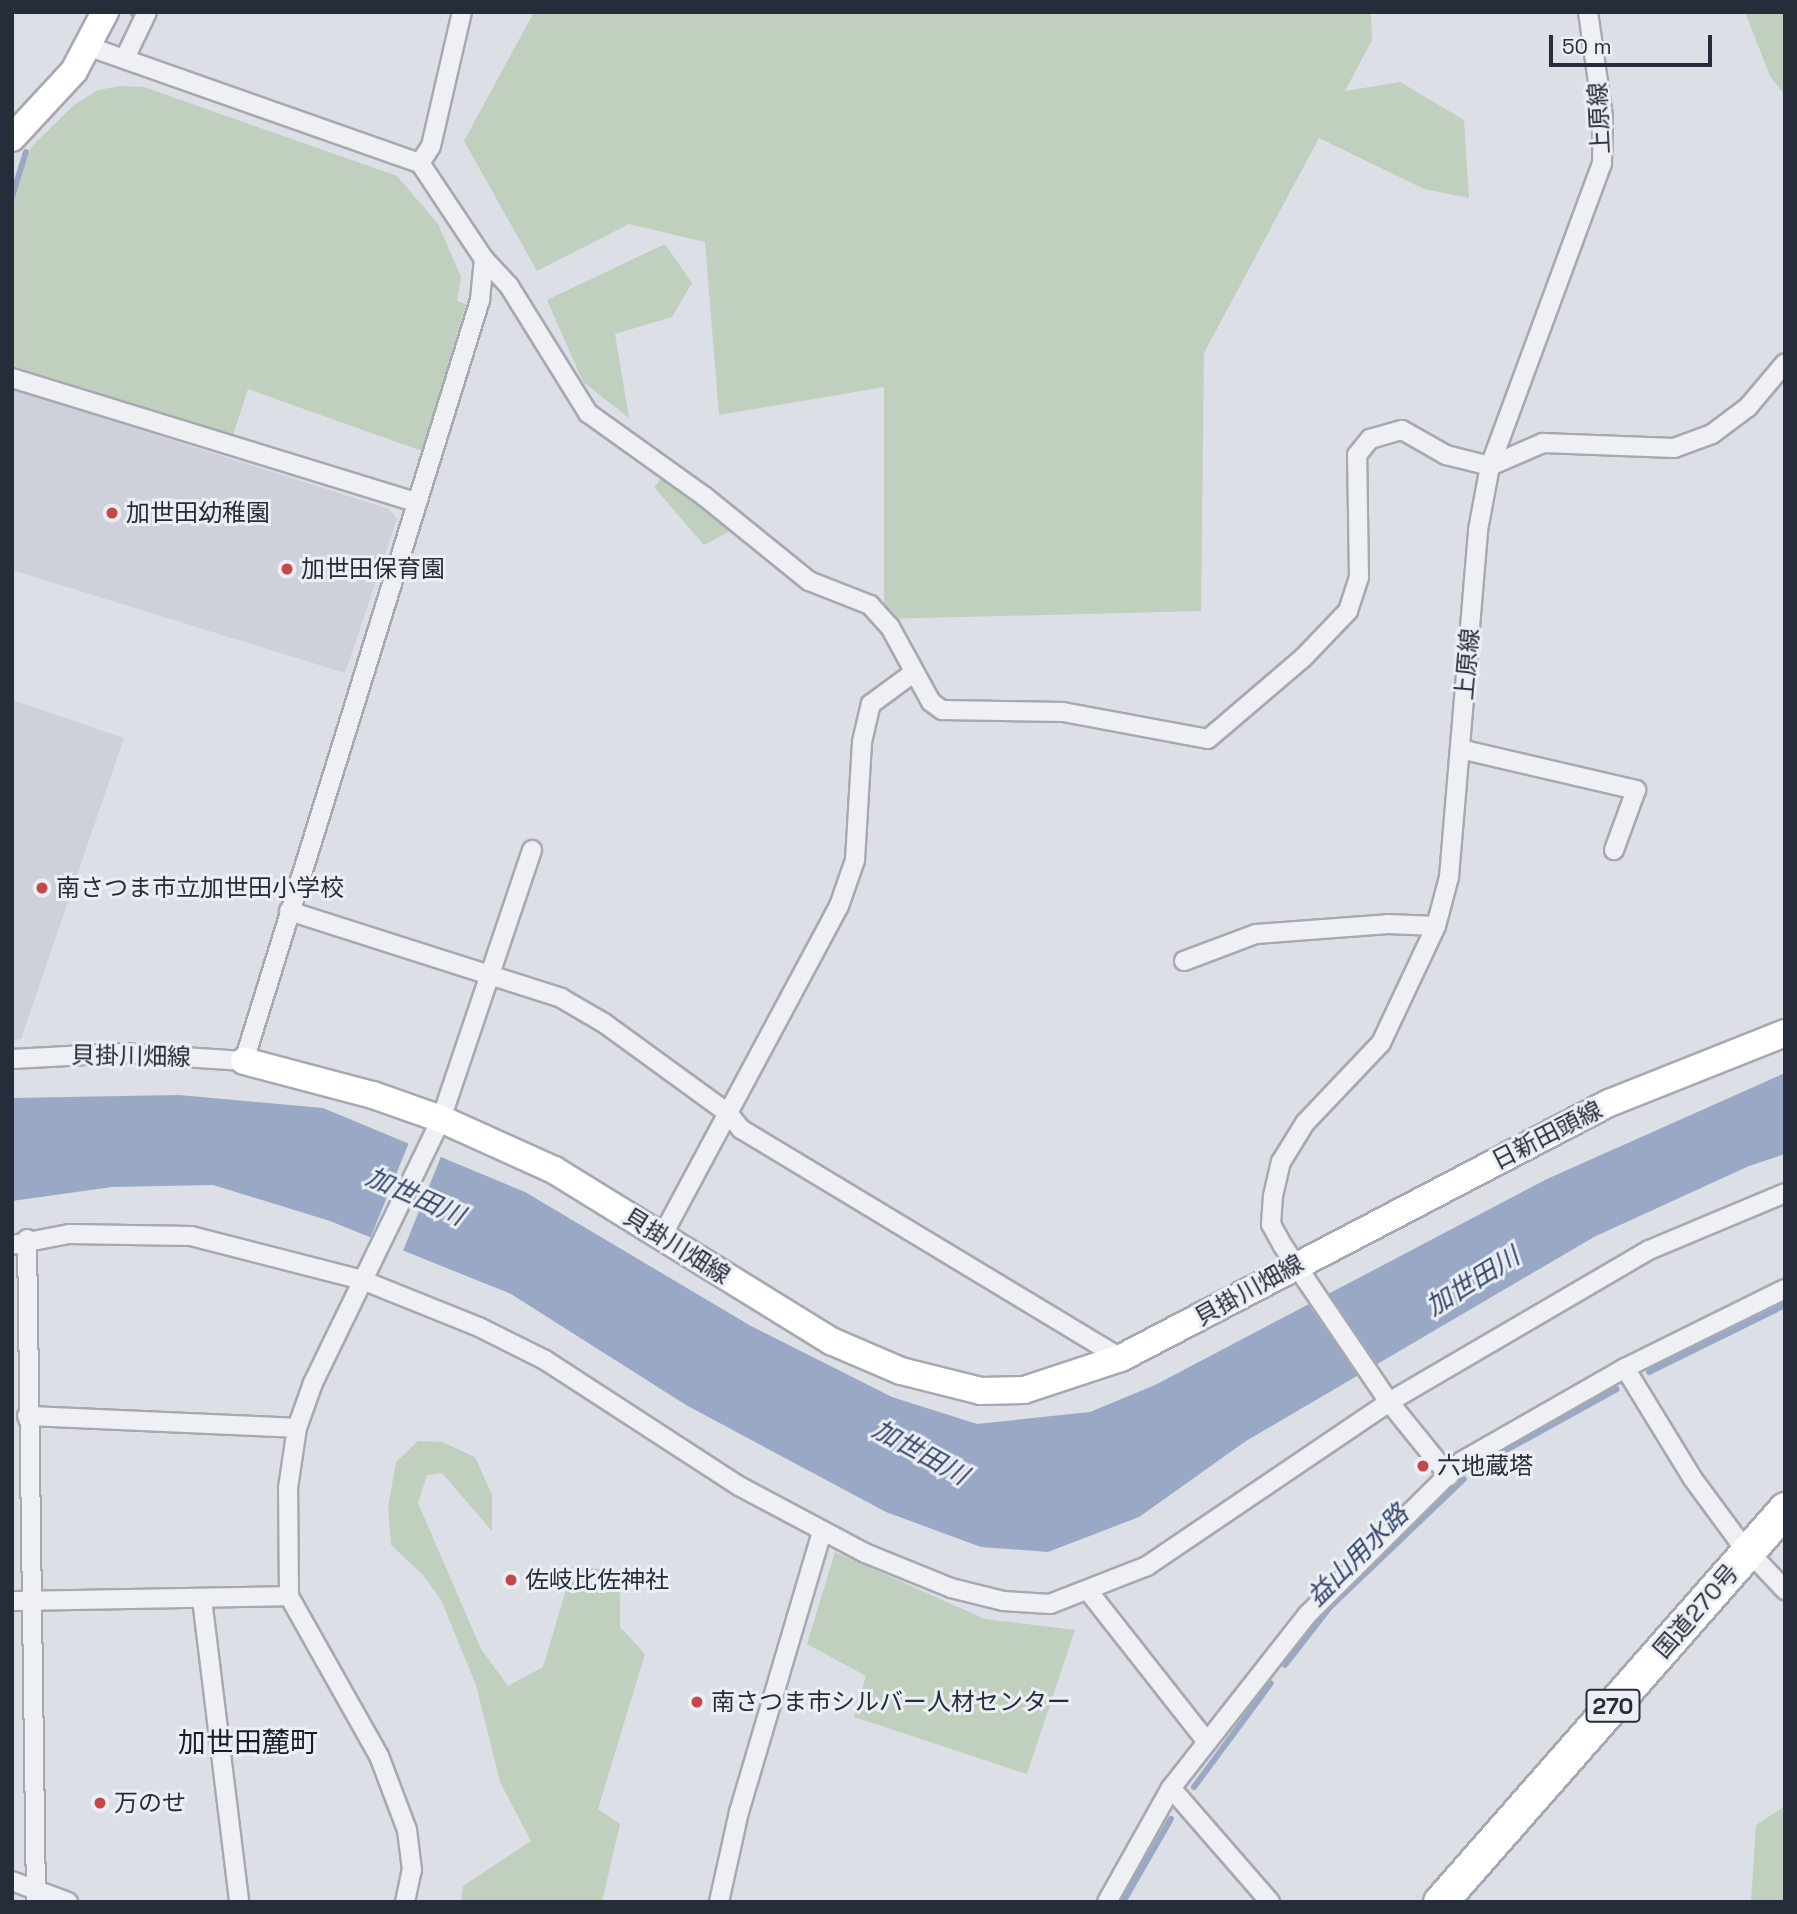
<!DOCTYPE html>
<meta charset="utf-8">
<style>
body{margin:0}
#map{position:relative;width:1797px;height:1914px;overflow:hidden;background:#dcdfe5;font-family:"Space Grotesk","Noto Sans JP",sans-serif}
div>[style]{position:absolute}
.built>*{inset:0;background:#cfd1da}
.green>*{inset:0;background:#c0cfbe}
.water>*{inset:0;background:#99a8c4}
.pier>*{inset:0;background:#dcdfe5;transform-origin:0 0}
.stream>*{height:6px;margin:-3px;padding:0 3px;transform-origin:3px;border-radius:3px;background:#99a8c4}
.roads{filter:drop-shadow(2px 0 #a6a9b2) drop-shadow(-2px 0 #a6a9b2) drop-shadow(0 2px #a6a9b2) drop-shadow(0 -2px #a6a9b2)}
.street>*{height:18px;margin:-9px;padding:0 9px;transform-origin:9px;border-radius:9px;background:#eff0f4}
.secondary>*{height:26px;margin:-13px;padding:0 13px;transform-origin:13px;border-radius:13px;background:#fff}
.highway>*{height:33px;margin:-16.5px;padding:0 16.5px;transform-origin:16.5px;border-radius:16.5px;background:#fff}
.dots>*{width:19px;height:19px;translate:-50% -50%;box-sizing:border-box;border:4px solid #ebeef3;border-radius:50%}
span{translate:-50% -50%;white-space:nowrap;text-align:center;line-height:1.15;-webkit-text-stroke:6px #ebeef3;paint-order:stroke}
.shield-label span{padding:2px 5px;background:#ebeef3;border:2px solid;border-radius:5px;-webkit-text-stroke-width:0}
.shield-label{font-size:23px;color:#272c3b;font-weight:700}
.street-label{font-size:24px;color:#272c3b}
.poi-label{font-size:24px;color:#272c3b}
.left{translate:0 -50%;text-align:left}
.water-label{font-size:26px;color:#34466c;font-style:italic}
.quarter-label{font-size:28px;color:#191d2b}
.frame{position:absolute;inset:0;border:14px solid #272c3b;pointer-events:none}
.scale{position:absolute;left:1549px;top:35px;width:163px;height:32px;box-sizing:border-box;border:4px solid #272c3b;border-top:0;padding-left:9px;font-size:21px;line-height:24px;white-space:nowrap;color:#272c3b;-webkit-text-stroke:5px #ebeef3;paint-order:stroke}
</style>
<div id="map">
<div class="built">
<i style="clip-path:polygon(12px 389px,389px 509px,397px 519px,345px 673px,12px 570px)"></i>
<i style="clip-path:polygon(12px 700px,124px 738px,21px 1039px,12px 1040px)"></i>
</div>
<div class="green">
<i style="clip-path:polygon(534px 12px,1371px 12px,1372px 40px,1345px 91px,1400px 82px,1464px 120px,1469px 198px,1424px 189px,1319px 138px,1204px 353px,1201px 611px,884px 619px,884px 387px,719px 415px,705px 242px,629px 224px,537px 271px,464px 141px)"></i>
<i style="clip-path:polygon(1745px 12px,1785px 12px,1785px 95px,1770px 76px)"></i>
<i style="clip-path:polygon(120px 86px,144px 87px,397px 176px,438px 224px,461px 277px,457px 301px,466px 304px,422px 451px,248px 389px,233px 435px,12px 366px,12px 208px,31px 147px,74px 105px,98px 90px)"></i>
<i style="clip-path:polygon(665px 244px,692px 283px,672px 317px,615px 334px,629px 418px,583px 382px,547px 300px)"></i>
<i style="clip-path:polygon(662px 478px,730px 531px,704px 545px,654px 487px)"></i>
<i style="clip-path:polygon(418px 1441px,442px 1442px,475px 1457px,492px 1495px,492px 1531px,442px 1473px,427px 1475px,418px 1503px,481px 1649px,508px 1686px,543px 1667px,573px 1566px,620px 1571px,620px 1627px,645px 1654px,598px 1809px,620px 1824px,602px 1902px,461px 1902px,463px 1886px,531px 1841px,500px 1782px,476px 1685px,441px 1600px,423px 1575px,391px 1545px,388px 1507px,396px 1462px)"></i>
<i style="clip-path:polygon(835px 1552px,985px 1619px,1075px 1630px,1027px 1774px,854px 1717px,866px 1676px,807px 1644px)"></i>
<i style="clip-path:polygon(1785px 1806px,1785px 1902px,1751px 1902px,1756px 1825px)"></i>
</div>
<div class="water">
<i style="clip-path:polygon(1785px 1073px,1785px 1154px,1749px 1166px,1594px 1237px,1246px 1441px,1139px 1517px,1048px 1552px,981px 1547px,886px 1512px,686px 1405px,511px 1294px,330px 1221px,213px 1185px,112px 1187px,12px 1201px,12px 1098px,179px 1095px,323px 1108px,525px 1192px,751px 1326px,892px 1397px,977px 1424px,1090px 1412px,1155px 1385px,1547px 1179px)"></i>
</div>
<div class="pier">
<i style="left:410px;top:1140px;width:35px;height:109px;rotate:22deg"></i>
<i style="left:1326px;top:1291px;width:90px;height:22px;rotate:55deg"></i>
</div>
<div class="stream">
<i style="left:133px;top:14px;width:2px;rotate:-90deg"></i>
<i style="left:12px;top:197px;width:47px;rotate:-72.7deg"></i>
<i style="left:1649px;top:1372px;width:152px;rotate:-26.2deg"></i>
<i style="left:1481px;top:1464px;width:155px;rotate:-28.9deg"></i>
<i style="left:1285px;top:1665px;width:73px;rotate:-52.2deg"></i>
<i style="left:1330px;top:1607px;width:185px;rotate:-43.7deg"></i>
<i style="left:1194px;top:1787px;width:129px;rotate:-53.5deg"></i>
<i style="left:1123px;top:1902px;width:96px;rotate:-60deg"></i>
</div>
<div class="roads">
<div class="street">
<i style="left:87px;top:46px;width:353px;rotate:19.4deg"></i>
<i style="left:420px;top:163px;width:115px;rotate:56.3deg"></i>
<i style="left:484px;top:259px;width:37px;rotate:47deg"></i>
<i style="left:509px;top:286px;width:150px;rotate:58.1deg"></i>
<i style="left:588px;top:413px;width:143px;rotate:35.6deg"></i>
<i style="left:704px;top:496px;width:135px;rotate:39deg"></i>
<i style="left:809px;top:581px;width:66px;rotate:21.5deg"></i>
<i style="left:870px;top:605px;width:30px;rotate:48deg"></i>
<i style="left:890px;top:627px;width:85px;rotate:61.3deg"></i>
<i style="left:931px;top:702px;width:14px;rotate:36deg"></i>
<i style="left:942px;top:710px;width:121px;rotate:0.9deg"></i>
<i style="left:1063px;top:712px;width:147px;rotate:10.5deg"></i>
<i style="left:1208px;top:739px;width:125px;rotate:-40.5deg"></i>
<i style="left:1303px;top:658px;width:65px;rotate:-46.2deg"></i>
<i style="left:1348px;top:611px;width:36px;rotate:-72deg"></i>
<i style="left:1359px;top:577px;width:122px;rotate:-90.9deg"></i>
<i style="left:1357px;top:455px;width:21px;rotate:-51deg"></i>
<i style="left:1370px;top:439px;width:33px;rotate:-16deg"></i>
<i style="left:1402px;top:430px;width:51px;rotate:29.6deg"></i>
<i style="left:1446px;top:455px;width:45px;rotate:14deg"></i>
<i style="left:1490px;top:466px;width:58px;rotate:-23.5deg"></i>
<i style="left:1543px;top:443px;width:131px;rotate:2.2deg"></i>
<i style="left:1674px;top:448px;width:40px;rotate:-20.2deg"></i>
<i style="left:1712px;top:434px;width:45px;rotate:-36.9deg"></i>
<i style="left:1748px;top:407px;width:57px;rotate:-49.9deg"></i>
<i style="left:125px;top:58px;width:51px;rotate:-64.4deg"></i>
<i style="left:420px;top:163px;width:20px;rotate:-57deg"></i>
<i style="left:431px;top:146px;width:138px;rotate:-77deg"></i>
<i style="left:12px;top:378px;width:421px;rotate:17.1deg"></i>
<i style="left:1460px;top:749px;width:181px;rotate:13.1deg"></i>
<i style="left:1636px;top:790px;width:64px;rotate:110.1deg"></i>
<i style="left:289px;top:911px;width:286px;rotate:17.7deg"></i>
<i style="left:561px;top:998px;width:50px;rotate:30.2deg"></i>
<i style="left:604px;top:1023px;width:153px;rotate:36deg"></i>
<i style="left:728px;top:1113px;width:21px;rotate:51deg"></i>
<i style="left:741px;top:1129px;width:444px;rotate:31.1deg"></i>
<i style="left:1184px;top:961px;width:77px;rotate:-20.6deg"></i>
<i style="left:1256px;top:934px;width:132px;rotate:-4.3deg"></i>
<i style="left:1388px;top:924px;width:48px;rotate:2.4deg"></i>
<i style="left:12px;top:1059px;width:111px;rotate:-3.1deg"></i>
<i style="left:123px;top:1053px;width:121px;rotate:3.8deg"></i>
<i style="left:244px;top:1061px;width:797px;rotate:-72.77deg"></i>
<i style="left:480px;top:300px;width:41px;rotate:-84.4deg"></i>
<i style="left:662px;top:1236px;width:374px;rotate:-61.8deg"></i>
<i style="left:839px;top:906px;width:49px;rotate:-70.8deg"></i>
<i style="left:855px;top:860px;width:118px;rotate:-86.6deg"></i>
<i style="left:862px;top:742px;width:39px;rotate:-77deg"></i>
<i style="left:871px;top:704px;width:52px;rotate:-36.4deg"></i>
<i style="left:27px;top:1239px;width:663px;rotate:89.22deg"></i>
<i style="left:12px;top:1245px;width:58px;rotate:-10.9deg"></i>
<i style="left:69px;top:1234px;width:122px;rotate:0.9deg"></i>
<i style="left:191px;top:1236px;width:177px;rotate:14.4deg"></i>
<i style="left:362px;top:1280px;width:126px;rotate:21.9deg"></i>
<i style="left:479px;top:1327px;width:74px;rotate:26.6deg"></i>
<i style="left:545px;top:1360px;width:231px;rotate:33deg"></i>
<i style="left:739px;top:1486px;width:143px;rotate:28deg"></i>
<i style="left:865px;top:1553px;width:93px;rotate:22.1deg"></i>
<i style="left:951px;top:1588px;width:54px;rotate:14deg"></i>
<i style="left:1003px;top:1601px;width:47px;rotate:3.7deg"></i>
<i style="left:1050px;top:1604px;width:104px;rotate:-21.4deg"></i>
<i style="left:1147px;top:1566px;width:292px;rotate:-34.1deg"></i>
<i style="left:1389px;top:1402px;width:301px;rotate:-30.3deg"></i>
<i style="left:1649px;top:1250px;width:147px;rotate:-22.7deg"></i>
<i style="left:1625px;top:1368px;width:130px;rotate:58.5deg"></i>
<i style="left:1693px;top:1479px;width:76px;rotate:53.6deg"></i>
<i style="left:1738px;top:1540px;width:69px;rotate:46.8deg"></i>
<i style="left:27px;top:1416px;width:270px;rotate:2.5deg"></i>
<i style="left:1449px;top:1476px;width:95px;rotate:-129deg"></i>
<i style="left:1389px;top:1402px;width:189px;rotate:-124.2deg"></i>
<i style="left:1283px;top:1246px;width:25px;rotate:-119deg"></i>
<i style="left:1271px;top:1224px;width:28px;rotate:-86deg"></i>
<i style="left:1273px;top:1196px;width:35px;rotate:-77deg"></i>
<i style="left:1281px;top:1162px;width:46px;rotate:-58.4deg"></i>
<i style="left:1305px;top:1123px;width:110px;rotate:-46.5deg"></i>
<i style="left:1381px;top:1043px;width:129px;rotate:-64.8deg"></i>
<i style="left:1436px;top:926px;width:51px;rotate:-75.1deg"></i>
<i style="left:1449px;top:877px;width:348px;rotate:-85.2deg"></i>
<i style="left:1478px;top:530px;width:65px;rotate:-79.4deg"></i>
<i style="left:1490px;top:466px;width:323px;rotate:-69.7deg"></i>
<i style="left:1602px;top:163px;width:46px;rotate:-88.8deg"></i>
<i style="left:1603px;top:117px;width:106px;rotate:-98.1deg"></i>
<i style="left:1089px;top:1592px;width:191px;rotate:51.8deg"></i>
<i style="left:202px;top:1599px;width:305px;rotate:83deg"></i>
<i style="left:12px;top:1601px;width:277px;rotate:-1deg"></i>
<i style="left:1171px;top:1788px;width:151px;rotate:49deg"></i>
<i style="left:12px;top:1881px;width:60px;rotate:20.6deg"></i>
<i style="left:405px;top:1902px;width:33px;rotate:-78deg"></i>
<i style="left:412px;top:1870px;width:40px;rotate:-97.1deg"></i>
<i style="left:407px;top:1830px;width:79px;rotate:-110.7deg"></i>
<i style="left:379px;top:1756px;width:184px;rotate:-119.4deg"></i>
<i style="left:289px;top:1596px;width:108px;rotate:-90.5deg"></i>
<i style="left:288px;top:1488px;width:61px;rotate:-81.5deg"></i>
<i style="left:297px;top:1428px;width:48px;rotate:-70.4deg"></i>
<i style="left:313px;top:1383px;width:293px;rotate:-64.1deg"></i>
<i style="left:441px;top:1119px;width:284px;rotate:-71.3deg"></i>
<i style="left:719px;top:1902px;width:92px;rotate:-77.5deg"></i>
<i style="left:739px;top:1812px;width:292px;rotate:-73.5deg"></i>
<i style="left:1107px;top:1902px;width:131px;rotate:-60.7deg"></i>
<i style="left:1171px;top:1788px;width:220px;rotate:-51.8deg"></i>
<i style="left:1307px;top:1615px;width:218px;rotate:-44.8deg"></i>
<i style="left:1462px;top:1461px;width:188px;rotate:-29.7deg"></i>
<i style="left:1625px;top:1368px;width:178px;rotate:-26.3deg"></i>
</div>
<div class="secondary">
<i style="left:12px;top:138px;width:91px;rotate:-47.2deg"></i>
<i style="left:74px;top:71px;width:67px;rotate:-62.3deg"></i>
<i style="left:244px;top:1061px;width:133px;rotate:14.8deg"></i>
<i style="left:373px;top:1095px;width:72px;rotate:19.4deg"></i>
<i style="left:441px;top:1119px;width:124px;rotate:24.3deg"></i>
<i style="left:554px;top:1170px;width:326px;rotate:31.7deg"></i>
<i style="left:831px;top:1341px;width:76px;rotate:23.2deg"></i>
<i style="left:901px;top:1371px;width:82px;rotate:14deg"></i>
<i style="left:981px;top:1391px;width:43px;rotate:-1.3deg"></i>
<i style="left:1024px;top:1390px;width:102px;rotate:-18.3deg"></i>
<i style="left:1121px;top:1358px;width:551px;rotate:-27.59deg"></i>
<i style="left:1609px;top:1103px;width:189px;rotate:-21.7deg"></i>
</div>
<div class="highway">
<i style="left:1440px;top:1902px;width:523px;rotate:-48.72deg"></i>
</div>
</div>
<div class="dots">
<i style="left:112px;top:513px;background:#c5474a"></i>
<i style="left:287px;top:569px;background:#c5474a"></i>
<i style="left:42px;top:888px;background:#c5474a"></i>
<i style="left:1423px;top:1466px;background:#c5474a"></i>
<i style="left:511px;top:1580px;background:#c5474a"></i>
<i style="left:697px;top:1702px;background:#c5474a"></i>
<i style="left:100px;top:1803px;background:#c5474a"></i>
</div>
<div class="shield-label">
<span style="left:1613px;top:1706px">270</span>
</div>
<div class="street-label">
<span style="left:1599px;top:118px;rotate:-93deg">上原線</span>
<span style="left:1467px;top:664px;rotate:-85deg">上原線</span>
<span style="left:131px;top:1056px;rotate:1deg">貝掛川畑線</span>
<span style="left:1547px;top:1135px;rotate:-27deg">日新田頭線</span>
<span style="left:677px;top:1246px;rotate:32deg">貝掛川畑線</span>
<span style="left:1249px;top:1290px;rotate:-29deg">貝掛川畑線</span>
<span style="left:1696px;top:1611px;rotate:-49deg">国道270号</span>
</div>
<div class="poi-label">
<span class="left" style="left:126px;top:513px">加世田幼稚園</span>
<span class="left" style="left:301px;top:569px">加世田保育園</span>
<span class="left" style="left:56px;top:888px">南さつま市立加世田小学校</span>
<span class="left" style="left:1437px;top:1466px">六地蔵塔</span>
<span class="left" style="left:525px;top:1580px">佐岐比佐神社</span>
<span class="left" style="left:711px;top:1702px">南さつま市シルバー人材センター</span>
<span class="left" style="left:114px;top:1803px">万のせ</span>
</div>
<div class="water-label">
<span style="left:415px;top:1197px;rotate:24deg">加世田川</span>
<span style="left:1473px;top:1282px;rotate:-32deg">加世田川</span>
<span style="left:920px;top:1453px;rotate:29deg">加世田川</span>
<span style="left:1358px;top:1556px;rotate:-45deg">益山用水路</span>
</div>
<div class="quarter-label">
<span style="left:248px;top:1742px">加世田麓町</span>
</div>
<div class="frame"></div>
<div class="scale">50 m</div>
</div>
